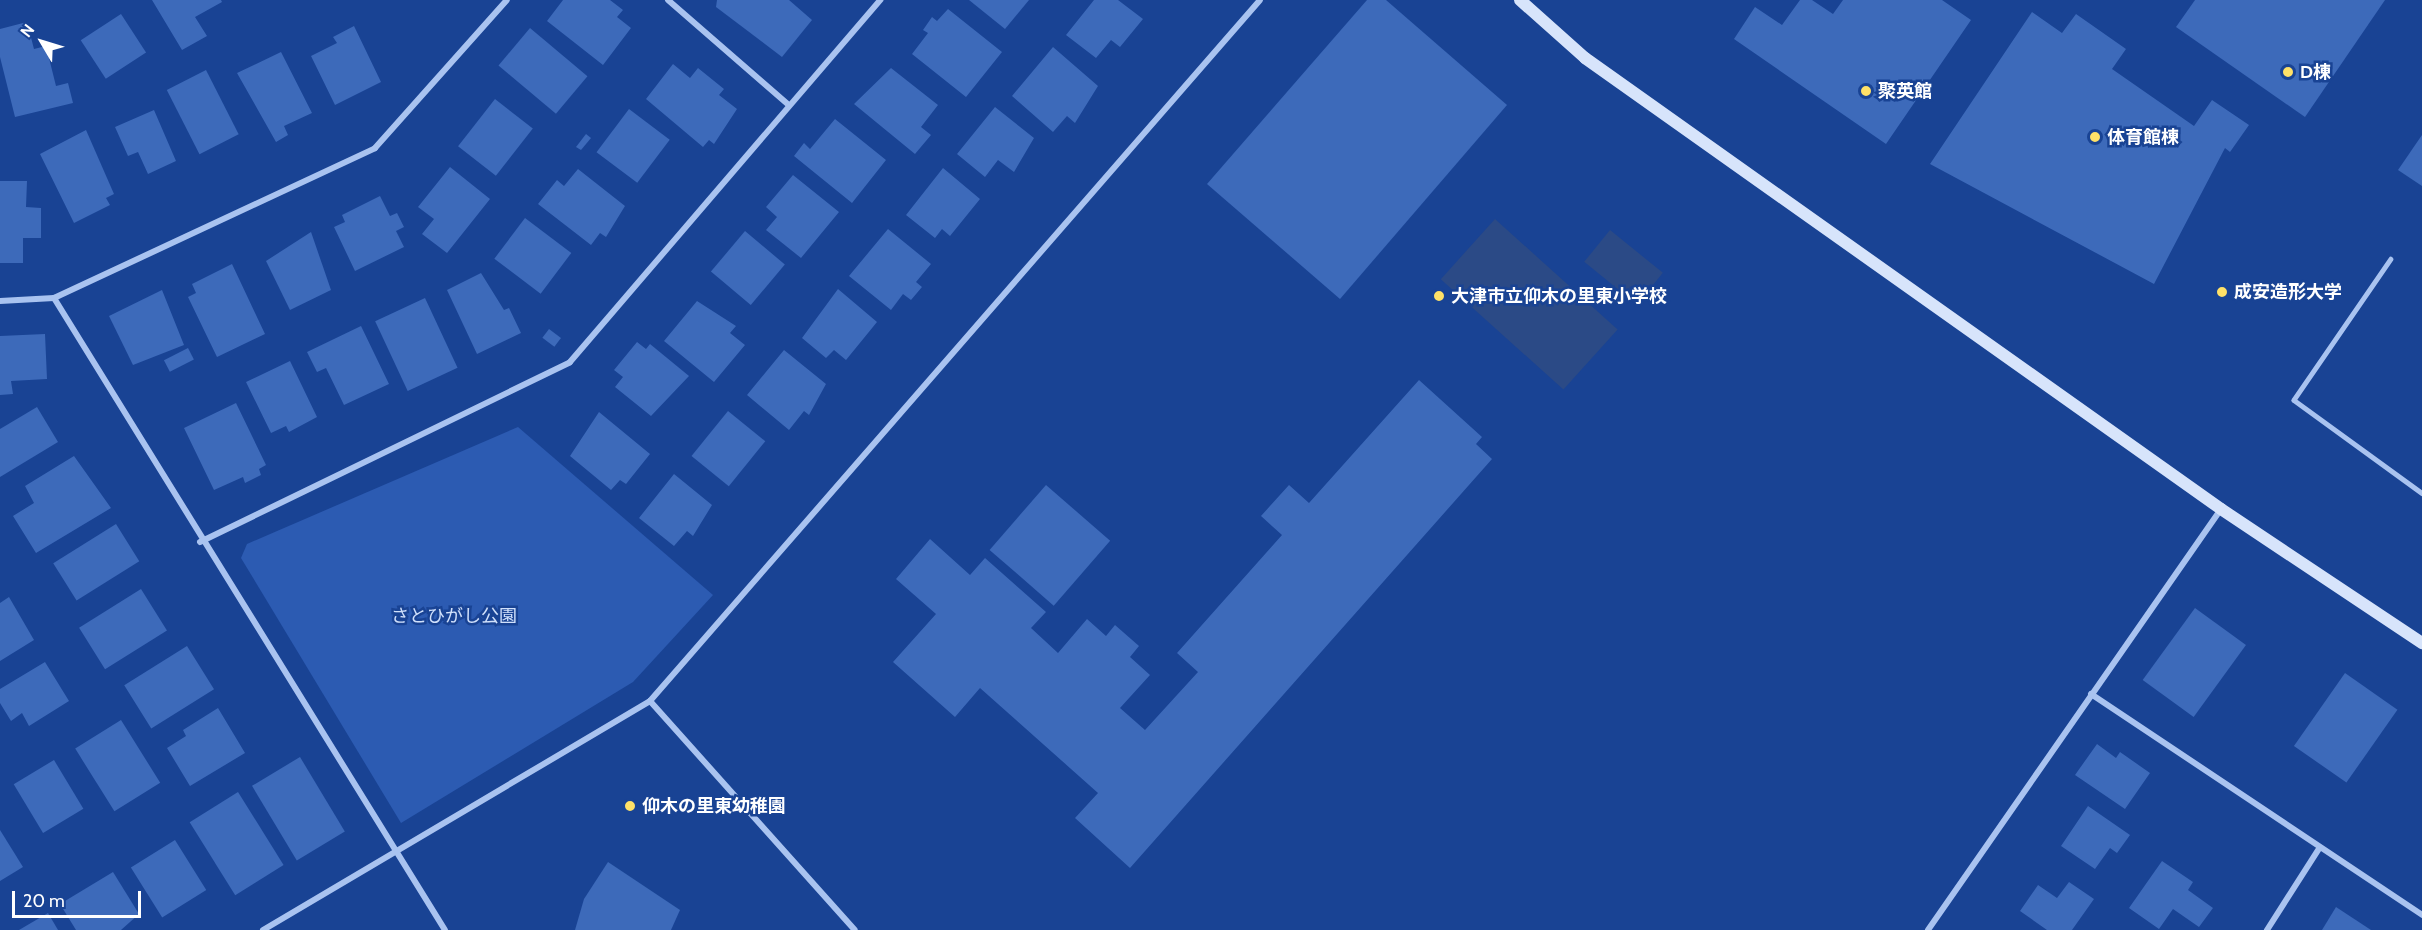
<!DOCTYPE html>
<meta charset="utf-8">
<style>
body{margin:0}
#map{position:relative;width:2422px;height:930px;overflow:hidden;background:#194394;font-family:Cabin,"Noto Sans JP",sans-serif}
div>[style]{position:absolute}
.green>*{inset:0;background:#2c5bb2}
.water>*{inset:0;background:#2b4a86;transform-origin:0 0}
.building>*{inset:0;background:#3d6aba;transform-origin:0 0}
.lane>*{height:4.5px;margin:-2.25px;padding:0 2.25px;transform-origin:2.25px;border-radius:2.25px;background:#a9c3f0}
.street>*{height:6px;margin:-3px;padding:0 3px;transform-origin:3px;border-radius:3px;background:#a9c3f0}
.secondary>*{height:12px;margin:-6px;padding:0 6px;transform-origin:6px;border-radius:6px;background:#d7e4fb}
.dots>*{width:16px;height:16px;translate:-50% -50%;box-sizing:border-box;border:3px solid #194394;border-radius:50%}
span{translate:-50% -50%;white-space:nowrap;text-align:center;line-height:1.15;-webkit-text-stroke:5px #194394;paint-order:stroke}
.poi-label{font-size:18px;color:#fff;font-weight:700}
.left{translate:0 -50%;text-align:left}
.park-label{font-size:18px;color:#d0e0fb}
.north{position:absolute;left:12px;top:12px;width:60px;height:60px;-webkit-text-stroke:4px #194394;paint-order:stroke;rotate:308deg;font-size:16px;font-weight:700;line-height:24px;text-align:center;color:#fff}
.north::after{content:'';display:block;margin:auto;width:21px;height:27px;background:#fff;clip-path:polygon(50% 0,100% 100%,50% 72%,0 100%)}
.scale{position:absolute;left:12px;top:891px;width:129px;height:27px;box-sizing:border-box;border:3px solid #fff;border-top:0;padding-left:8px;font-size:18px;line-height:21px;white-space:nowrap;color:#fff;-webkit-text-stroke:4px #194394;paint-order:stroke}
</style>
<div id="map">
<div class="green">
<i style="clip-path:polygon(518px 427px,713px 595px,633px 682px,401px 823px,241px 558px,247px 544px)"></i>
</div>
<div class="water">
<i style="left:1495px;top:219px;width:165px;height:81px;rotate:42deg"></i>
<i style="left:1610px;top:230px;width:68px;height:41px;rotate:39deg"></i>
</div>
<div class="building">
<i style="clip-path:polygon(152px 0,221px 0,222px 2px,195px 17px,207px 36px,182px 50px)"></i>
<i style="clip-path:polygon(563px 0,610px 0,623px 10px,617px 17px,631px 28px,603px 65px,547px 21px)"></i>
<i style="clip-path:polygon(717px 0,789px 0,812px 20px,782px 57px,716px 7px)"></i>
<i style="clip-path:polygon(969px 0,1029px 0,1005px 29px)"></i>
<i style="clip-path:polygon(1094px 0,1118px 0,1143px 19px,1120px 47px,1111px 40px,1096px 58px,1066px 35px)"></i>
<i style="clip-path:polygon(1367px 0,1386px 0,1507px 105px,1340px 299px,1207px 184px)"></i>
<i style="clip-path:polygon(1800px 0,1812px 0,1833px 14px,1843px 0,1942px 0,1971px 20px,1886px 144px,1734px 39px,1755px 7px,1782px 25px)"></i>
<i style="clip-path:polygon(2195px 0,2385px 0,2305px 117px,2176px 27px)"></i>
<i style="clip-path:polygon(948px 9px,1002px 52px,966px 97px,912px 54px,928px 33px,923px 30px,932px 17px,937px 21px)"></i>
<i style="clip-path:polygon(2032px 12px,2062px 33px,2076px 14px,2126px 49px,2112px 69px,2194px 126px,2212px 100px,2249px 125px,2230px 152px,2225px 148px,2154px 284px,1930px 164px)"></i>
<i style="left:121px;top:14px;width:46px;height:48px;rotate:57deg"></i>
<i style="clip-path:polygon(27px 22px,34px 49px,46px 46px,56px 86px,68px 83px,73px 103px,15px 117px,0 57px,0 29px)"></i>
<i style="clip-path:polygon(354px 26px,381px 82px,335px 105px,311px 56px,337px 43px,333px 37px)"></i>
<i style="left:530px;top:28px;width:75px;height:49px;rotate:40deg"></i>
<i style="clip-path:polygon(1053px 47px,1098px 86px,1075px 123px,1067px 116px,1053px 132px,1012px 96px)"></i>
<i style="clip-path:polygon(281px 52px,312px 113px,284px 126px,288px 135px,276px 142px,237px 73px)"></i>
<i style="clip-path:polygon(673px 64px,690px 78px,698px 68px,724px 89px,719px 95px,737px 109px,714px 144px,709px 140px,703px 147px,646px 99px)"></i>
<i style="clip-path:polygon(891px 68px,938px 105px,921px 127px,931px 135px,915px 154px,854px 104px)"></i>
<i style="left:206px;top:70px;width:72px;height:44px;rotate:63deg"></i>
<i style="left:495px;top:99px;width:48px;height:60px;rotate:38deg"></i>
<i style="clip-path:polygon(995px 107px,1034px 138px,1014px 172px,998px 160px,985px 177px,957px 154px)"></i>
<i style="left:629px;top:109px;width:51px;height:54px;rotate:37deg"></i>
<i style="clip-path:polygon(154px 110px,176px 161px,148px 174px,138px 152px,128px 156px,115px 127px)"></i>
<i style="clip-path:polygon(835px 119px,886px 160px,852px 203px,794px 156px,804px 143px,810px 149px)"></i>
<i style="clip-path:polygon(86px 130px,114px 194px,106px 198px,110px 205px,74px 223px,40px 154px)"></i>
<i style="clip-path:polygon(586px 134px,591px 138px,581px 150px,576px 147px)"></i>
<i style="clip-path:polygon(2422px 135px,2422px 186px,2398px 170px)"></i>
<i style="clip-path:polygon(450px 167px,490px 199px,447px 253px,422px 234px,434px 219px,418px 207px)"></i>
<i style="clip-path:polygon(943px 168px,980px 199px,950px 236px,942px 229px,935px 238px,906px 215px)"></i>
<i style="clip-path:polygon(578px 169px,625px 206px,606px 237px,600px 233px,591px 245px,538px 204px,557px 180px,564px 186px)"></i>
<i style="clip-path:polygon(793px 175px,839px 212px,801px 258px,766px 230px,777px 217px,766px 207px)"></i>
<i style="clip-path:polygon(0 181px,27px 181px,26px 207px,41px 208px,41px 238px,23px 238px,23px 263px,0 263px)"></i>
<i style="clip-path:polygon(380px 196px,390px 216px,397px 213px,404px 227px,396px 231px,404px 247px,355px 271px,334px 227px,345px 222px,342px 215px)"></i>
<i style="left:525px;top:218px;width:58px;height:51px;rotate:37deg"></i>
<i style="clip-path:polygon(888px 229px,931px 264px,916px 282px,922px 287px,911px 300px,903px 294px,891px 310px,849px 276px)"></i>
<i style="left:745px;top:231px;width:52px;height:53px;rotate:40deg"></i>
<i style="clip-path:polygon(311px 232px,331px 290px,290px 310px,266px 261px)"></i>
<i style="clip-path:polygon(232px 264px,265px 334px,217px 357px,188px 297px,196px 293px,192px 284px)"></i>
<i style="clip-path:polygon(481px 273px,504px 310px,509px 308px,521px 333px,477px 354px,447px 290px)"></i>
<i style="clip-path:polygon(838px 289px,877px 322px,846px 360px,834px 350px,826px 358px,802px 338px)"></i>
<i style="clip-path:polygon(162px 290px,184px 345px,133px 365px,109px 316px)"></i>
<i style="left:425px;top:298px;width:77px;height:55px;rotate:65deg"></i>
<i style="clip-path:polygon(697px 301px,736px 326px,730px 333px,745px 345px,714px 382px,664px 341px)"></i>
<i style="clip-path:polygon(361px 326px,389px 384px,344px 405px,326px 368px,317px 372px,307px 352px)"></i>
<i style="left:549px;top:329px;width:15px;height:11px;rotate:37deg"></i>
<i style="clip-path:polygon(45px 334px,47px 379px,11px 381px,13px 394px,0 395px,0 336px)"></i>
<i style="clip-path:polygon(637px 342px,646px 349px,650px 344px,689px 376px,651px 416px,615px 387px,623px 377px,614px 370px)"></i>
<i style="left:188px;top:348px;width:13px;height:27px;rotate:63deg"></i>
<i style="clip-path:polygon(784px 350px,826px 384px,809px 415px,804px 411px,789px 430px,747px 395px)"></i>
<i style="clip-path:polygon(290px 361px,317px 417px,289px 432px,286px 426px,271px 433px,246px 382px)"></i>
<i style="clip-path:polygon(1419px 380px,1482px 437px,1476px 444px,1492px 459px,1130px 868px,1075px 818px,1098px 793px,980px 688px,955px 717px,893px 662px,936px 614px,896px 579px,930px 539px,970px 575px,985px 558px,1046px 612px,1031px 628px,1058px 653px,1087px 619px,1106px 636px,1115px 625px,1139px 646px,1130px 657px,1150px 675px,1120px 708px,1145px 730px,1198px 672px,1177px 653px,1282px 535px,1261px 516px,1289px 485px,1309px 503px)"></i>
<i style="clip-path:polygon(236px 403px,266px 465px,259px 469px,261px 475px,245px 483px,243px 477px,214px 490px,184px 428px)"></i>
<i style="clip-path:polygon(37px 407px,58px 442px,0 477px,0 429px)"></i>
<i style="left:728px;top:411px;width:48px;height:58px;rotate:39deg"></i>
<i style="clip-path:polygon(599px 412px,650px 454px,626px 484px,620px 480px,611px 490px,570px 456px)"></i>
<i style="clip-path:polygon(74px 456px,111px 508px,36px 553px,13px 516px,34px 503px,25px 486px)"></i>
<i style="clip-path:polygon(674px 474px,712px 505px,693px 536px,687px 531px,674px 546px,639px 518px)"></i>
<i style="left:1046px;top:485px;width:85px;height:86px;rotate:41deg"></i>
<i style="left:116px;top:524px;width:44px;height:74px;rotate:58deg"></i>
<i style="left:141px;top:589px;width:49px;height:73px;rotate:58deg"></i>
<i style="clip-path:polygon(9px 597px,34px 640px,0 661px,0 603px)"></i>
<i style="left:2195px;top:608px;width:63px;height:89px;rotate:36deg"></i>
<i style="left:187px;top:646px;width:51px;height:74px;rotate:58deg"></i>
<i style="clip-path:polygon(45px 662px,69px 701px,29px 726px,22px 713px,11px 721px,0 703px,0 689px)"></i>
<i style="left:2345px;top:673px;width:64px;height:89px;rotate:35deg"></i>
<i style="clip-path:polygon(218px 708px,245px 753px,190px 786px,167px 748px,186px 736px,183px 730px)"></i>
<i style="left:121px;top:720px;width:74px;height:54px;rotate:58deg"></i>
<i style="clip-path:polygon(2097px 744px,2116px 758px,2120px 752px,2150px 773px,2125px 809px,2075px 775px)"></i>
<i style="left:300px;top:757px;width:87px;height:56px;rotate:59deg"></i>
<i style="left:54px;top:760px;width:57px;height:47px;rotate:59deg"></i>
<i style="left:238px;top:792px;width:86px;height:57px;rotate:58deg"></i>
<i style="clip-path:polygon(2088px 806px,2130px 835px,2117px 853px,2110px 848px,2095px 869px,2061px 846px)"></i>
<i style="clip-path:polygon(0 830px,23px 867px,0 881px)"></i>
<i style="left:175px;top:840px;width:59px;height:52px;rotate:58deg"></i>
<i style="clip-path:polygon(2162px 861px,2193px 882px,2188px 890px,2213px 908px,2199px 927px,2173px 909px,2159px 929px,2129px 908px)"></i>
<i style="clip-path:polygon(608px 862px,680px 910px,671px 930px,575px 930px,584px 899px)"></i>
<i style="clip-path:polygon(113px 872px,139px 914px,121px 930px,76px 930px,60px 904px)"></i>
<i style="clip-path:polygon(2069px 882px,2094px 899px,2072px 930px,2047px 930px,2020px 911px,2038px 885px,2057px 898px)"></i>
<i style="clip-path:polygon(2336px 907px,2371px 930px,2322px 930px)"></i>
<i style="clip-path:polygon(48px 913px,58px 930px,19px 930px)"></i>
</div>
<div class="lane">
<i style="left:2391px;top:259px;width:171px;rotate:124.5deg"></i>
<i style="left:2294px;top:400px;width:158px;rotate:36deg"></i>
</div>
<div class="street">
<i style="left:668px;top:0;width:160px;rotate:41deg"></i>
<i style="left:54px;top:298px;width:743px;rotate:58.26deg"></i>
<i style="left:0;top:301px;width:54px;rotate:-3.2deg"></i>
<i style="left:54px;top:298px;width:354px;rotate:-25deg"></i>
<i style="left:375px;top:148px;width:198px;rotate:-48.3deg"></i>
<i style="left:200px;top:542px;width:411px;rotate:-25.9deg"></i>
<i style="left:570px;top:362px;width:477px;rotate:-49.4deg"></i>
<i style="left:2091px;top:694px;width:398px;rotate:33.7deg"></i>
<i style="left:650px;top:701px;width:307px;rotate:48.2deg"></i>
<i style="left:263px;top:930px;width:450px;rotate:-30.6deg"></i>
<i style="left:650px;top:701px;width:929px;rotate:-48.97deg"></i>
<i style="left:1928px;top:930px;width:513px;rotate:-55.16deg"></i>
<i style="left:2267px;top:930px;width:98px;rotate:-57.4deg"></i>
</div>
<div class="secondary">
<i style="left:1520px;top:0;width:87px;rotate:41.7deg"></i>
<i style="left:1585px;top:58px;width:780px;rotate:35.34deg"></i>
<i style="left:2221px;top:509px;width:242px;rotate:33.7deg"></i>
</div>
<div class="dots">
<i style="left:2288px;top:72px;background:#ffe168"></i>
<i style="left:1866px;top:91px;background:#ffe168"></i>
<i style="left:2095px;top:137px;background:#ffe168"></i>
<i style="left:2222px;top:292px;background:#ffe168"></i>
<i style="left:1439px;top:296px;background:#ffe168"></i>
<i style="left:630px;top:806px;background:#ffe168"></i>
</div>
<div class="poi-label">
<span class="left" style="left:2300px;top:72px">D棟</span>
<span class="left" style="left:1878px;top:91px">聚英館</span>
<span class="left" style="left:2107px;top:137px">体育館棟</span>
<span class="left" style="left:2234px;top:292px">成安造形大学</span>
<span class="left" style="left:1451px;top:296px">大津市立仰木の里東小学校</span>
<span class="left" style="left:642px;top:806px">仰木の里東幼稚園</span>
</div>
<div class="park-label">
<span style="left:454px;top:616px">さとひがし公園</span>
</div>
<div class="north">N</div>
<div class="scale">20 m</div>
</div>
